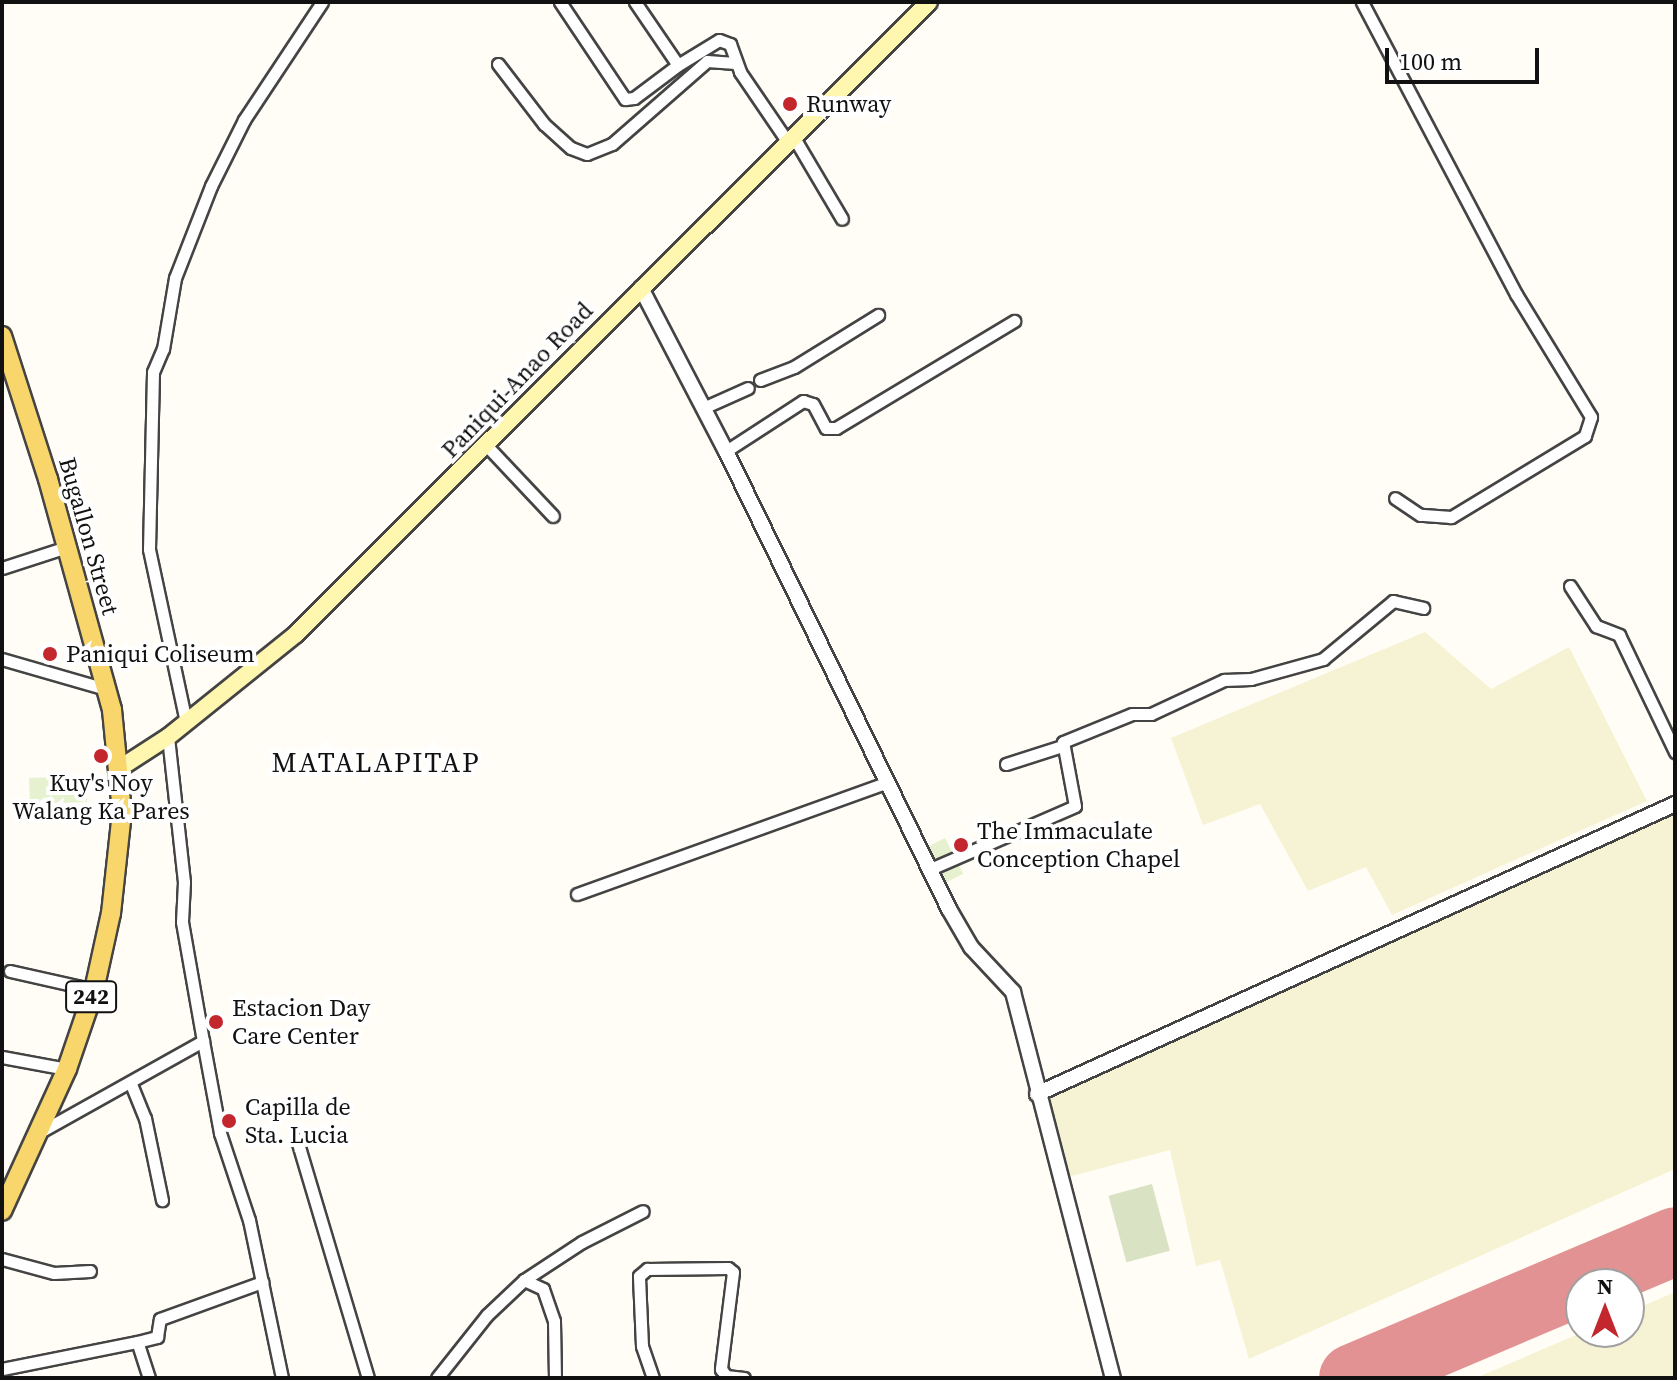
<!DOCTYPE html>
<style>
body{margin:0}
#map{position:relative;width:1677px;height:1380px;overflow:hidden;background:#fffdf5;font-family:"Source Serif 4",serif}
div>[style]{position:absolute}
.farmland>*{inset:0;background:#f6f3d4}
.cemetery>*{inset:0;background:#d9e3c4;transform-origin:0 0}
.pitch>*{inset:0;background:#e6f2cf;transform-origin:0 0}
.runway>*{height:68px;margin:-34px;padding:0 34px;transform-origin:34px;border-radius:34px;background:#e29292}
.roads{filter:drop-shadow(2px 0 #444) drop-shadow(-2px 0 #444) drop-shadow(0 2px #444) drop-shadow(0 -2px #444)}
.minor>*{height:11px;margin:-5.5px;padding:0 5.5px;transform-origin:5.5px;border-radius:5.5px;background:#fff}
.tertiary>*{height:14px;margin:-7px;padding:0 7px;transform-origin:7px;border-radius:7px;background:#fff}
.secondary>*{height:16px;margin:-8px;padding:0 8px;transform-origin:8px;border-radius:8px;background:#fff6b0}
.primary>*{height:18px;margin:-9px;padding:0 9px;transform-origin:9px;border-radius:9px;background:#f9d66b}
.dots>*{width:22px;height:22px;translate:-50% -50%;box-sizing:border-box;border:4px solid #fff;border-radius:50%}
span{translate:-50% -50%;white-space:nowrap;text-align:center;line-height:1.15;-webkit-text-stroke:8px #fff;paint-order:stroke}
.shield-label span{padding:2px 6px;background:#fff;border:2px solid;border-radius:6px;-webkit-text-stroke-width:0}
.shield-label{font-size:22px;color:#111;font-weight:700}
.poi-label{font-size:24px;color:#111}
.left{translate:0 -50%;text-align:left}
.street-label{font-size:24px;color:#111}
.quarter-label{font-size:28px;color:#111;letter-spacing:2px}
.frame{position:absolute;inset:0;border:4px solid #111;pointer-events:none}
.north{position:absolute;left:1565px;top:1268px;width:80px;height:80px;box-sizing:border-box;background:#fff;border:2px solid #a0a0a0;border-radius:50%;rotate:0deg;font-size:22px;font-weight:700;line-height:32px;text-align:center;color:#111}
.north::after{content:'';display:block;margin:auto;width:28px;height:36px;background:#c4262e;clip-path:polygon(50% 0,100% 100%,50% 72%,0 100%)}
.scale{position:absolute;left:1385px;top:48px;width:154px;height:36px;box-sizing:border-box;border:4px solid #111;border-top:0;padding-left:10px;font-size:24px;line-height:28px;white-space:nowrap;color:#111;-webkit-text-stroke:6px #fff;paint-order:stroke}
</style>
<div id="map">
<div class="farmland">
<i style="clip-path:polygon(1425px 632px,1491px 689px,1569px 647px,1647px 801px,1392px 915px,1366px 867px,1308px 891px,1260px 804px,1203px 825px,1171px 738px)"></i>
<i style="clip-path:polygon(1675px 811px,1675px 1169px,1249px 1359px,1220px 1260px,1196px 1266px,1170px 1150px,1068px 1177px,1048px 1097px)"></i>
<i style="clip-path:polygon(1675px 1292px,1675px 1378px,1476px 1378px,1583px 1332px,1629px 1332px,1629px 1312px)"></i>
</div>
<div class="cemetery">
<i style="left:1152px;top:1184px;width:69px;height:45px;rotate:75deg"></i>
</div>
<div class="pitch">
<i style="left:86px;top:776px;width:26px;height:57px;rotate:88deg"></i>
<i style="left:945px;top:838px;width:40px;height:20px;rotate:63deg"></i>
</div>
<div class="runway">
<i style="left:1353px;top:1378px;width:350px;rotate:-23deg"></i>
</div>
<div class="roads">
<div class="minor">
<i style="left:560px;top:2px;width:117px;rotate:56.2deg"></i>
<i style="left:625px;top:99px;width:9px;rotate:-6deg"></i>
<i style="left:634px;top:98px;width:55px;rotate:-36.9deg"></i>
<i style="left:635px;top:2px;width:76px;rotate:55.7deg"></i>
<i style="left:678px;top:65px;width:48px;rotate:-31.4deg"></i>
<i style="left:719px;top:40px;width:12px;rotate:20deg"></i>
<i style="left:730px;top:44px;width:30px;rotate:70deg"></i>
<i style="left:740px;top:72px;width:83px;rotate:55.7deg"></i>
<i style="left:1362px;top:2px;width:330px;rotate:62.2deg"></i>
<i style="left:1516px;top:294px;width:144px;rotate:58.6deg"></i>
<i style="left:1591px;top:417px;width:20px;rotate:108deg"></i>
<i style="left:1585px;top:436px;width:157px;rotate:148.8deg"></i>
<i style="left:1451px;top:517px;width:31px;rotate:-176deg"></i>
<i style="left:1420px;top:515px;width:30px;rotate:-146deg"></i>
<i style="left:498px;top:64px;width:76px;rotate:52.5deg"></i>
<i style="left:544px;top:124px;width:36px;rotate:42deg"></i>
<i style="left:571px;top:148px;width:17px;rotate:21deg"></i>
<i style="left:587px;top:154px;width:27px;rotate:-22deg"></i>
<i style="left:612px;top:144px;width:126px;rotate:-41.1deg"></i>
<i style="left:707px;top:61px;width:28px;rotate:4deg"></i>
<i style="left:793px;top:136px;width:96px;rotate:59.4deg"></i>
<i style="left:760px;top:380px;width:36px;rotate:-21deg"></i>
<i style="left:794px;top:367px;width:99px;rotate:-31.8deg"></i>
<i style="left:703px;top:408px;width:49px;rotate:-24deg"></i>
<i style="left:487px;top:446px;width:96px;rotate:46.7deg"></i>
<i style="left:726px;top:451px;width:92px;rotate:-33deg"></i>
<i style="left:803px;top:401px;width:10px;rotate:17deg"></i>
<i style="left:813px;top:404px;width:27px;rotate:62deg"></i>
<i style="left:826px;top:428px;width:10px"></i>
<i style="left:836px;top:428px;width:208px;rotate:-31deg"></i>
<i style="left:2px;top:568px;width:68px;rotate:-17.9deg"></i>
<i style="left:1570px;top:586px;width:48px;rotate:57deg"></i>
<i style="left:1596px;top:626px;width:25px;rotate:21deg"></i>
<i style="left:1619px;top:635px;width:130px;rotate:64.4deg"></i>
<i style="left:2px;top:659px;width:108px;rotate:16.1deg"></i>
<i style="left:186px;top:722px;width:177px;rotate:-102.1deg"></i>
<i style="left:149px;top:549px;width:177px;rotate:-88.7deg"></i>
<i style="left:153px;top:372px;width:25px;rotate:-67deg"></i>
<i style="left:163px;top:349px;width:72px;rotate:-80.4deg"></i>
<i style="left:175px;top:278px;width:99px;rotate:-68.6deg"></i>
<i style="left:211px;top:186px;width:74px;rotate:-63.4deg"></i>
<i style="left:244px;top:120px;width:141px;rotate:-56.5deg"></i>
<i style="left:168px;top:737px;width:146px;rotate:83.7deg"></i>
<i style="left:184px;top:882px;width:40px;rotate:92.9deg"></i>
<i style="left:182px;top:922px;width:121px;rotate:80deg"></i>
<i style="left:203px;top:1041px;width:94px;rotate:79.5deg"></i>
<i style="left:220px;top:1133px;width:92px;rotate:71.6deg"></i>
<i style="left:249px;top:1220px;width:161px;rotate:78.2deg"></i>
<i style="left:1006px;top:764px;width:59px;rotate:-17.8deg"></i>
<i style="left:928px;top:870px;width:160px;rotate:-23.5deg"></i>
<i style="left:1075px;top:806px;width:65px;rotate:-100.6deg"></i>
<i style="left:1063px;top:742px;width:74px;rotate:-22.1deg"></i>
<i style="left:1132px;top:714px;width:19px"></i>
<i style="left:1151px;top:714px;width:81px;rotate:-25deg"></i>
<i style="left:1224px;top:680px;width:27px;rotate:-2deg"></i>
<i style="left:1251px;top:679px;width:75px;rotate:-15.5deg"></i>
<i style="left:1323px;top:659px;width:91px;rotate:-39.6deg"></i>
<i style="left:1393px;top:601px;width:31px;rotate:13deg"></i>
<i style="left:577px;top:894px;width:327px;rotate:-19.8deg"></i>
<i style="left:10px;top:971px;width:86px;rotate:12.7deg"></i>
<i style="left:2px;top:1057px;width:66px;rotate:10.5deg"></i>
<i style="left:131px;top:1084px;width:37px;rotate:68deg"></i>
<i style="left:145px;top:1118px;width:84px;rotate:78.3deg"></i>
<i style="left:40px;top:1132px;width:187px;rotate:-29.2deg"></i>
<i style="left:297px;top:1140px;width:248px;rotate:73.4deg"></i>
<i style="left:2px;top:1259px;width:54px;rotate:15.1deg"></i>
<i style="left:54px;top:1273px;width:36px;rotate:-3deg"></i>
<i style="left:524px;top:1280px;width:69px;rotate:-33.2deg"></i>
<i style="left:582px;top:1242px;width:68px;rotate:-26.9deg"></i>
<i style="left:2px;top:1369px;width:138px;rotate:-11.3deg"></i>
<i style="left:149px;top:1378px;width:38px;rotate:-108deg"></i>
<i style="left:137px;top:1342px;width:21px;rotate:-14deg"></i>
<i style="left:157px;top:1337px;width:18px;rotate:-81deg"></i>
<i style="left:160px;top:1319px;width:109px;rotate:-19.9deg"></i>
<i style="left:437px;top:1378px;width:80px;rotate:-51.6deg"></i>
<i style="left:487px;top:1315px;width:51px;rotate:-43.4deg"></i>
<i style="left:524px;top:1280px;width:21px;rotate:25deg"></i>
<i style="left:543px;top:1289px;width:34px;rotate:71deg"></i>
<i style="left:554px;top:1321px;width:57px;rotate:89deg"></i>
<i style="left:653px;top:1378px;width:34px;rotate:-109deg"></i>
<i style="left:642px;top:1346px;width:70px;rotate:-92.5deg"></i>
<i style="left:639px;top:1276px;width:11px;rotate:-41deg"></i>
<i style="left:647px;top:1269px;width:81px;rotate:-0.7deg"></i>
<i style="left:728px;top:1268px;width:6px;rotate:39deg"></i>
<i style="left:733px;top:1272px;width:98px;rotate:97.1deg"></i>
<i style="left:721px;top:1369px;width:9px;rotate:54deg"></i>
<i style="left:726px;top:1376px;width:18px;rotate:6deg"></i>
</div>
<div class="tertiary">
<i style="left:641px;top:288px;width:184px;rotate:62.5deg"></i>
<i style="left:726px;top:451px;width:509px;rotate:64.04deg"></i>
<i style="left:949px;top:909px;width:44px;rotate:59.9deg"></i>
<i style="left:971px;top:947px;width:62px;rotate:47deg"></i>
<i style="left:1013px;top:992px;width:399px;rotate:75.5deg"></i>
<i style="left:1037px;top:1094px;width:701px;rotate:-24.44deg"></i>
</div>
<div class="secondary">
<i style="left:120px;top:768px;width:57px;rotate:-32.9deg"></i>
<i style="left:168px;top:737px;width:164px;rotate:-38.8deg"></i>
<i style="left:296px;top:634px;width:894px;rotate:-44.95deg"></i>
</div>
<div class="primary">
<i style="left:2px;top:336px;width:150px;rotate:72.2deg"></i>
<i style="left:48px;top:479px;width:240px;rotate:74.5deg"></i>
<i style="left:112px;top:710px;width:102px;rotate:84.4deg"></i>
<i style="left:122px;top:812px;width:102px;rotate:96.2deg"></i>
<i style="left:111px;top:913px;width:79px;rotate:102.4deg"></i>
<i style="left:94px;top:990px;width:83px;rotate:108.9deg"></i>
<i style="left:67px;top:1069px;width:156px;rotate:114.6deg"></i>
</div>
</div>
<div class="dots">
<i style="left:790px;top:104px;background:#c4262e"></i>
<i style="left:50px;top:654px;background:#c4262e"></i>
<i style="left:101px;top:756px;background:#c4262e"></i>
<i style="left:961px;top:845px;background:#c4262e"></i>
<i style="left:216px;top:1022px;background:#c4262e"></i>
<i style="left:229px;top:1121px;background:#c4262e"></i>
</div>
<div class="shield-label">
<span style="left:91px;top:997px">242</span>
</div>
<div class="poi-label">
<span class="left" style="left:806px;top:104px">Runway</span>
<span class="left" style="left:66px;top:654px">Paniqui Coliseum</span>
<span style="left:101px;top:797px">Kuy's Noy<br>Walang Ka Pares</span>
<span class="left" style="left:977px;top:845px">The Immaculate<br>Conception Chapel</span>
<span class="left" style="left:232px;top:1022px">Estacion Day<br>Care Center</span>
<span class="left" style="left:245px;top:1121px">Capilla de<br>Sta. Lucia</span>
</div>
<div class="street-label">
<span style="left:517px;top:380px;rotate:-46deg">Paniqui-Anao Road</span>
<span style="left:89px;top:536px;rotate:74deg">Bugallon Street</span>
</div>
<div class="quarter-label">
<span style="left:376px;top:762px">MATALAPITAP</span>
</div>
<div class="frame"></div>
<div class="north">N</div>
<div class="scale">100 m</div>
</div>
